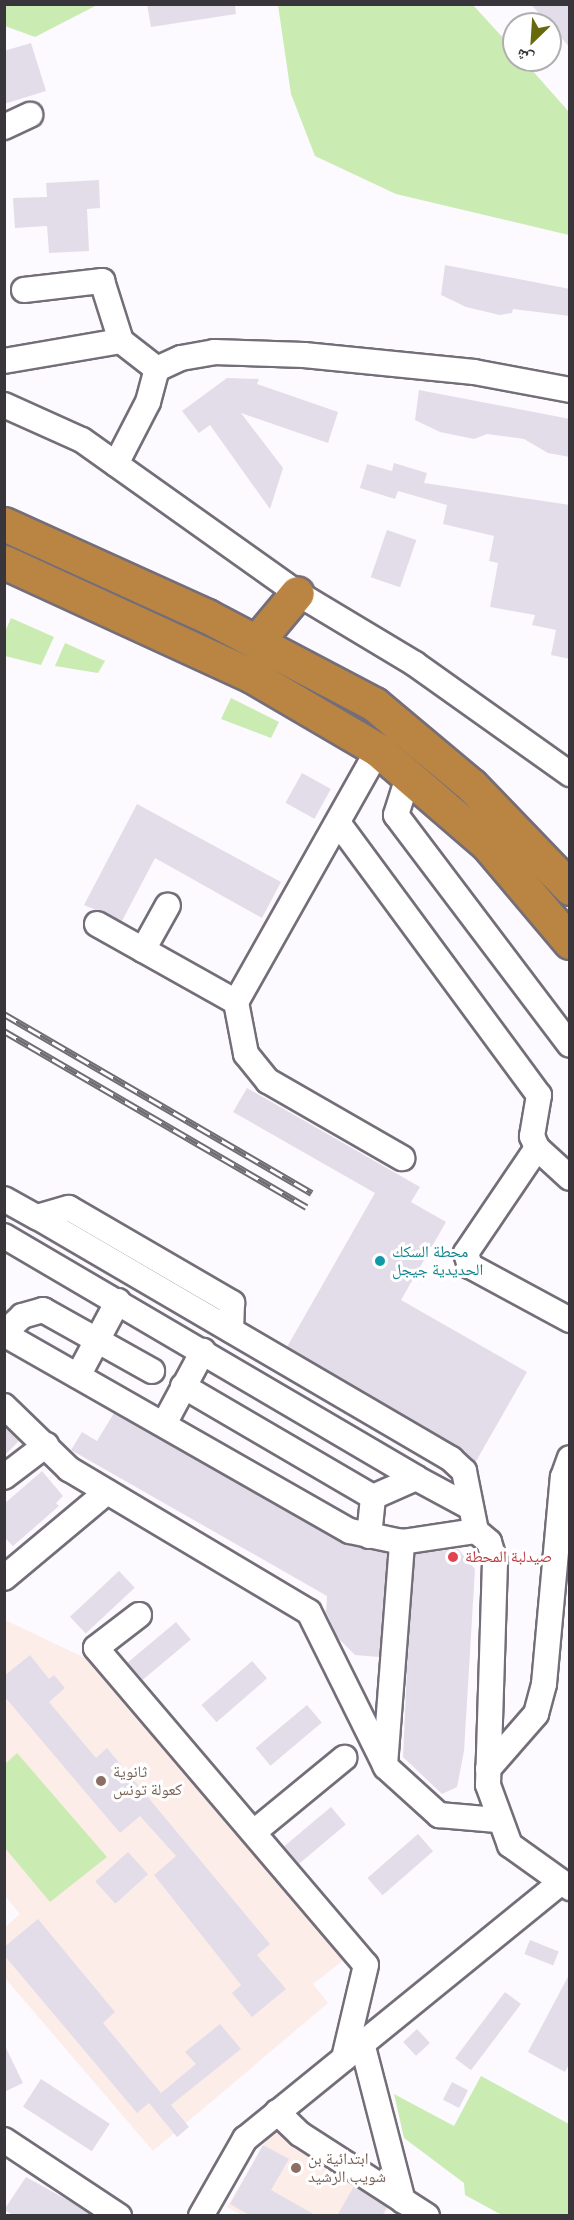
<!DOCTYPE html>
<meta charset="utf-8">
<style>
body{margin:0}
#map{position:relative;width:574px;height:2220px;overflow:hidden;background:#fcf9ff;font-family:"Times New Roman","Noto Naskh Arabic",serif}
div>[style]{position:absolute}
.education>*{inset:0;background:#fdede9}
.green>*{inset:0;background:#caebb1}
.building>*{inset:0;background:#e3ddea;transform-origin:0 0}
.roads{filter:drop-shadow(2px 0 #746e79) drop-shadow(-2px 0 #746e79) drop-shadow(0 2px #746e79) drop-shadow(0 -2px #746e79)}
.minor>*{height:24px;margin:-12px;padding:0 12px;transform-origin:12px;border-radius:12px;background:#fff}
.highway>*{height:33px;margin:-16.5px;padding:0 16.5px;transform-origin:16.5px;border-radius:16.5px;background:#ba8543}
.rail>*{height:7px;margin-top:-3.5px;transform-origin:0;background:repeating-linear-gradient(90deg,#fff 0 14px,#6f6c72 0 28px);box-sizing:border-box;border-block:2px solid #6f6c72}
.dots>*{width:16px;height:16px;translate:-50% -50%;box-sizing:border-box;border:3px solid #fff;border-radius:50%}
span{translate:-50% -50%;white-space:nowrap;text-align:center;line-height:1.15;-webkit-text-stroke:6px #fff;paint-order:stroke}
.culture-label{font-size:16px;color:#0d838f}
.left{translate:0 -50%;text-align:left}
.health-label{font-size:16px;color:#be3a42}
.education-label{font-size:16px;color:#785e54}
.frame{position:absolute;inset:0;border:6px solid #38363b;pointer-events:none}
.north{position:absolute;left:502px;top:12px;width:60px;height:60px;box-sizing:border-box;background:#fff;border:2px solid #afafb1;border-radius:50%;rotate:205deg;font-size:16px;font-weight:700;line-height:24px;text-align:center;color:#38363b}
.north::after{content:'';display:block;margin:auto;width:21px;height:27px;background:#676a0b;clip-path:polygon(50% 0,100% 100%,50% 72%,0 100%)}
</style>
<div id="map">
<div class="education">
<i style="clip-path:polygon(5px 1620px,102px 1666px,346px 1958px,313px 1984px,328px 2003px,153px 2151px,5px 1978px,4px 1928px,20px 1914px,5px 1896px)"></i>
<i style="clip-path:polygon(283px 2130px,393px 2202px,383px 2216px,242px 2215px,227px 2207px,270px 2135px)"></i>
</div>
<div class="green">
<i style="clip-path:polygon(5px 4px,97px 4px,97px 5px,35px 37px,5px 26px)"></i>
<i style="clip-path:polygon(278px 5px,473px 5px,514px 50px,514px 60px,523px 60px,569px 112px,569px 235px,396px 194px,315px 156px,291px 94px)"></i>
<i style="clip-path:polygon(11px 618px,54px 637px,41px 665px,5px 656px,5px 632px)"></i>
<i style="clip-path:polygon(65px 643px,105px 661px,98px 673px,55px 666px)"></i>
<i style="clip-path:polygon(231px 698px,279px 722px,271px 738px,221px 719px)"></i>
<i style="clip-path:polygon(17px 1753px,107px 1857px,50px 1902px,5px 1848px,5px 1764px)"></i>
<i style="clip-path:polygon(481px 2076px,569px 2124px,569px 2215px,502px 2215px,465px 2195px,464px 2183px,404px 2138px,394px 2094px,454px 2126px)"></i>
</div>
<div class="building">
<i style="clip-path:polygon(147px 4px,235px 4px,236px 14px,151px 27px)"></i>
<i style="clip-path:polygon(530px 4px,570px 4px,570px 48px,550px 24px)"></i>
<i style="clip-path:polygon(31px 43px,46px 91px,4px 104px,4px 51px)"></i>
<i style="clip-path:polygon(99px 180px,100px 208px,87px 209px,89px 251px,49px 253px,47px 226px,15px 228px,13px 198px,47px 197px,46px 183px)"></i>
<i style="clip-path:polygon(445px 265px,570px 289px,570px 316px,513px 309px,512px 313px,500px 315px,466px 307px,441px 295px)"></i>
<i style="clip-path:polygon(227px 378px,259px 379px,257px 384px,338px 412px,328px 443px,241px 413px,283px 468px,270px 509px,210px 425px,199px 433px,182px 411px)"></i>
<i style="clip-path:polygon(419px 390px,570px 419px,570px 457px,548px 453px,524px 439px,487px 434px,474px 439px,440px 432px,415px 420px)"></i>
<i style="clip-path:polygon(394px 463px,427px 473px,424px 483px,570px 505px,570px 659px,551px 655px,556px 630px,532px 625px,535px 615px,490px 607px,498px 563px,489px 561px,494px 536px,443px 524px,447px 505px,398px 491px,395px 499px,360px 488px,367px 464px,392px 471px)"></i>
<i style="left:387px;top:530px;width:31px;height:50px;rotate:19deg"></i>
<i style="left:302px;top:773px;width:33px;height:34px;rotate:29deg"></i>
<i style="clip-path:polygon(137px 804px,281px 882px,262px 918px,155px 858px,122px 921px,84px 905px)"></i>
<i style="clip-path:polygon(247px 1088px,420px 1187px,411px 1202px,446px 1222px,401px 1300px,527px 1372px,475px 1463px,458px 1447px,287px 1347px,375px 1193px,233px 1112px)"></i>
<i style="clip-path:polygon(114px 1413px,343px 1543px,387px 1553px,379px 1657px,355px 1655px,338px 1638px,326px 1612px,327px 1596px,71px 1450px,82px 1432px,97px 1441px)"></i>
<i style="clip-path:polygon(4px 1426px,19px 1441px,4px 1456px)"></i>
<i style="clip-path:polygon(42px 1471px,63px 1496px,56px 1503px,59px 1506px,13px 1546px,4px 1537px,4px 1504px)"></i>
<i style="clip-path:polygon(458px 1549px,475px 1569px,464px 1751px,457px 1787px,442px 1794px,403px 1757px,407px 1668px,415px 1554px)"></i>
<i style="left:119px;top:1571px;width:23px;height:67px;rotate:47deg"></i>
<i style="left:176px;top:1622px;width:23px;height:63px;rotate:50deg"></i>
<i style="clip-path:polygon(30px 1655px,49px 1679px,54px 1675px,65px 1688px,49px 1702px,96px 1758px,107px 1748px,270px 1944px,257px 1955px,286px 1989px,252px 2017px,232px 1993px,241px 1985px,154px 1875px,176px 1856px,140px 1816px,120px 1833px,4px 1696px,4px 1676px)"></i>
<i style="left:252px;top:1661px;width:23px;height:67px;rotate:49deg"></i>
<i style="left:307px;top:1705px;width:23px;height:67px;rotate:50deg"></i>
<i style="left:331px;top:1807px;width:23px;height:61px;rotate:50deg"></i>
<i style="left:418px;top:1834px;width:23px;height:67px;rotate:49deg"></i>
<i style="left:128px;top:1852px;width:30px;height:44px;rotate:48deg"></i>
<i style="clip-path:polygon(38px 1919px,115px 2012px,103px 2023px,161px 2093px,196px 2064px,185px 2052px,220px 2024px,241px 2049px,171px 2105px,189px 2127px,177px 2137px,149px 2103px,137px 2113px,4px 1955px,4px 1947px)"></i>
<i style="left:530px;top:1940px;width:31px;height:15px;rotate:22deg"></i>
<i style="clip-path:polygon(570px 1973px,570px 2062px,565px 2072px,528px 2052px)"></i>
<i style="left:505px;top:1992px;width:20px;height:83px;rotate:37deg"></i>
<i style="left:417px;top:2029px;width:19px;height:19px;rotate:47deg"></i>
<i style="clip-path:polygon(4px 2044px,23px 2083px,4px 2092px)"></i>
<i style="left:41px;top:2079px;width:82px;height:33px;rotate:33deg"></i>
<i style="left:452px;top:2082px;width:18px;height:20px;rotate:27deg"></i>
<i style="clip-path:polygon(263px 2145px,289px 2159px,271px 2190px,317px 2216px,251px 2216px,230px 2204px)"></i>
<i style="clip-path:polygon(26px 2177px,71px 2202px,92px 2216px,15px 2216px,4px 2210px)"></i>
<i style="clip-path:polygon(354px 2186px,387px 2207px,382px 2216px,337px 2216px)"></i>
</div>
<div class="roads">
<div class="minor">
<i style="left:4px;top:127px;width:29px;rotate:-25deg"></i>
<i style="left:24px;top:290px;width:79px;rotate:-6.6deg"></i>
<i style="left:102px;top:281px;width:63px;rotate:72.4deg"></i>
<i style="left:4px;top:361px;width:119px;rotate:-9.7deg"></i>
<i style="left:121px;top:341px;width:46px;rotate:37.9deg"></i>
<i style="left:4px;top:405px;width:85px;rotate:24.2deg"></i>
<i style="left:82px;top:440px;width:264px;rotate:35.4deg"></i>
<i style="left:297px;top:593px;width:138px;rotate:31deg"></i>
<i style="left:415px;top:664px;width:190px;rotate:35.4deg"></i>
<i style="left:116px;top:464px;width:70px;rotate:-62.7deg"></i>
<i style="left:148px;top:402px;width:34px;rotate:-75deg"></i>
<i style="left:157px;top:369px;width:26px;rotate:-25deg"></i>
<i style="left:181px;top:358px;width:34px;rotate:-10deg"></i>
<i style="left:214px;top:352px;width:90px;rotate:1.9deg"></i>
<i style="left:304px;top:355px;width:171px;rotate:5.7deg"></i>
<i style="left:474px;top:372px;width:98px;rotate:10.6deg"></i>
<i style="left:378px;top:750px;width:289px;rotate:119.4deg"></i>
<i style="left:236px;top:1002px;width:53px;rotate:79.1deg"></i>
<i style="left:246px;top:1054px;width:35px;rotate:51deg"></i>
<i style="left:268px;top:1081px;width:155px;rotate:29.9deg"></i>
<i style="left:409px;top:774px;width:43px;rotate:107.6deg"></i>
<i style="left:396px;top:815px;width:288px;rotate:52.9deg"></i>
<i style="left:339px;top:824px;width:337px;rotate:53.6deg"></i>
<i style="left:539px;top:1095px;width:42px;rotate:99.7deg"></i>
<i style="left:532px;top:1136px;width:13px;rotate:67deg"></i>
<i style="left:97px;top:924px;width:159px;rotate:29.3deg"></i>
<i style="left:143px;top:950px;width:51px;rotate:-60.9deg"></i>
<i style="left:570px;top:1178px;width:45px;rotate:-137.7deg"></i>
<i style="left:537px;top:1148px;width:127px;rotate:124.1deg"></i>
<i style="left:466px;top:1253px;width:14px;rotate:73deg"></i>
<i style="left:470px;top:1266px;width:114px;rotate:28.4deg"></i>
<i style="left:4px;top:1199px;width:38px;rotate:29deg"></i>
<i style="left:37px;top:1217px;width:33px;rotate:-16deg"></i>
<i style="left:69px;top:1208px;width:189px;rotate:30.2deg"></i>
<i style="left:232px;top:1303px;width:27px;rotate:92deg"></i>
<i style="left:37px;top:1217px;width:480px;rotate:30.3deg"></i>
<i style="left:451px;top:1459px;width:18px;rotate:43deg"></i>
<i style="left:464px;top:1471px;width:61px;rotate:78.7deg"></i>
<i style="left:476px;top:1531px;width:17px;rotate:40deg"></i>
<i style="left:489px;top:1542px;width:21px;rotate:73deg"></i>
<i style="left:495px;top:1562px;width:223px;rotate:91.8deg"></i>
<i style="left:488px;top:1785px;width:64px;rotate:69.9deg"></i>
<i style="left:510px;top:1845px;width:74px;rotate:35.6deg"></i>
<i style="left:4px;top:1236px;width:478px;rotate:30.4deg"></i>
<i style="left:4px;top:1333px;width:25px;rotate:-43deg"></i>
<i style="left:22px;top:1316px;width:22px;rotate:-16deg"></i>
<i style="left:43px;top:1310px;width:125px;rotate:29.2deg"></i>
<i style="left:4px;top:1334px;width:398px;rotate:29.7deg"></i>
<i style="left:350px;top:1531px;width:53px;rotate:11.9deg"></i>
<i style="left:402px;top:1542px;width:75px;rotate:-8.5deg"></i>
<i style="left:78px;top:1376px;width:85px;rotate:-61.9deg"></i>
<i style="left:183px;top:1386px;width:220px;rotate:30.3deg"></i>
<i style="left:4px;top:1406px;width:91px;rotate:44.1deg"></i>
<i style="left:69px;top:1469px;width:279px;rotate:30.8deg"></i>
<i style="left:309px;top:1612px;width:173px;rotate:63.6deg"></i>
<i style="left:386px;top:1767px;width:72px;rotate:42.2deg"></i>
<i style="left:439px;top:1815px;width:58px;rotate:4.9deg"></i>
<i style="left:164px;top:1424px;width:83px;rotate:-61.9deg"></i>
<i style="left:4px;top:1477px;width:53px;rotate:-37.3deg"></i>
<i style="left:369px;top:1536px;width:39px;rotate:-84deg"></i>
<i style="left:373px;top:1497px;width:47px;rotate:-23.8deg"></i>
<i style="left:416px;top:1478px;width:59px;rotate:28.3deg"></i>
<i style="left:4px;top:1578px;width:134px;rotate:-39.9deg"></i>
<i style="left:139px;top:1615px;width:54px;rotate:142.5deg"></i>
<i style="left:96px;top:1648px;width:416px;rotate:49.6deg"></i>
<i style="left:366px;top:1965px;width:96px;rotate:103.3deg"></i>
<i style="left:385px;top:1765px;width:224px;rotate:-85.6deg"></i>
<i style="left:488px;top:1769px;width:73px;rotate:-48.9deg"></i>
<i style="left:536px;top:1714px;width:31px;rotate:-75deg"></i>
<i style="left:544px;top:1684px;width:208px;rotate:-84.8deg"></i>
<i style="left:563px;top:1477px;width:20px;rotate:-70deg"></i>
<i style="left:254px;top:1832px;width:117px;rotate:-39.4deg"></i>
<i style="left:362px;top:2043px;width:163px;rotate:75.5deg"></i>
<i style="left:277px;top:2112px;width:32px;rotate:44deg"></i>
<i style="left:300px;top:2134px;width:151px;rotate:32.8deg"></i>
<i style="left:4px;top:2140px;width:138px;rotate:33.5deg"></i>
<i style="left:201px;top:2216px;width:89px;rotate:-60.3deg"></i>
<i style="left:245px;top:2139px;width:406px;rotate:-39.1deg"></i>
</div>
<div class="highway">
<i style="left:4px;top:524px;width:223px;rotate:24.4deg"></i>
<i style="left:207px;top:616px;width:189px;rotate:27.8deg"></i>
<i style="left:374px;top:704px;width:126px;rotate:39.9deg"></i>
<i style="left:471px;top:785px;width:143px;rotate:46.1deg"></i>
<i style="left:4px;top:562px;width:273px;rotate:24.7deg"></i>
<i style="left:252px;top:676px;width:146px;rotate:30.4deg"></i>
<i style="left:378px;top:750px;width:145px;rotate:40.8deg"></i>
<i style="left:488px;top:845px;width:127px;rotate:49.8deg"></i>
<i style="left:257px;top:641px;width:62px;rotate:-50.2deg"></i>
</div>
</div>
<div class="rail">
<i style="left:4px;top:1014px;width:356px;rotate:30.2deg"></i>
<i style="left:4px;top:1031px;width:350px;rotate:30.2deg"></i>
</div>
<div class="dots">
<i style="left:380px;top:1261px;background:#0f9aa8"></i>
<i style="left:453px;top:1557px;background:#e0444e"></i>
<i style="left:101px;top:1781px;background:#8d6e63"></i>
<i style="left:296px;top:2168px;background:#8d6e63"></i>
</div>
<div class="culture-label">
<span class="left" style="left:392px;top:1261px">محطة السكك<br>الحديدية جيجل</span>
</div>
<div class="health-label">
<span class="left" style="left:465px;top:1557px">صيدلبة المحطة</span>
</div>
<div class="education-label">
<span class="left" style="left:113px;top:1781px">ثانوية<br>كعولة تونس</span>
<span class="left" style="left:308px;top:2168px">ابتدائية بن<br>شويب الرشيد</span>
</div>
<div class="frame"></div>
<div class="north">ش</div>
</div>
